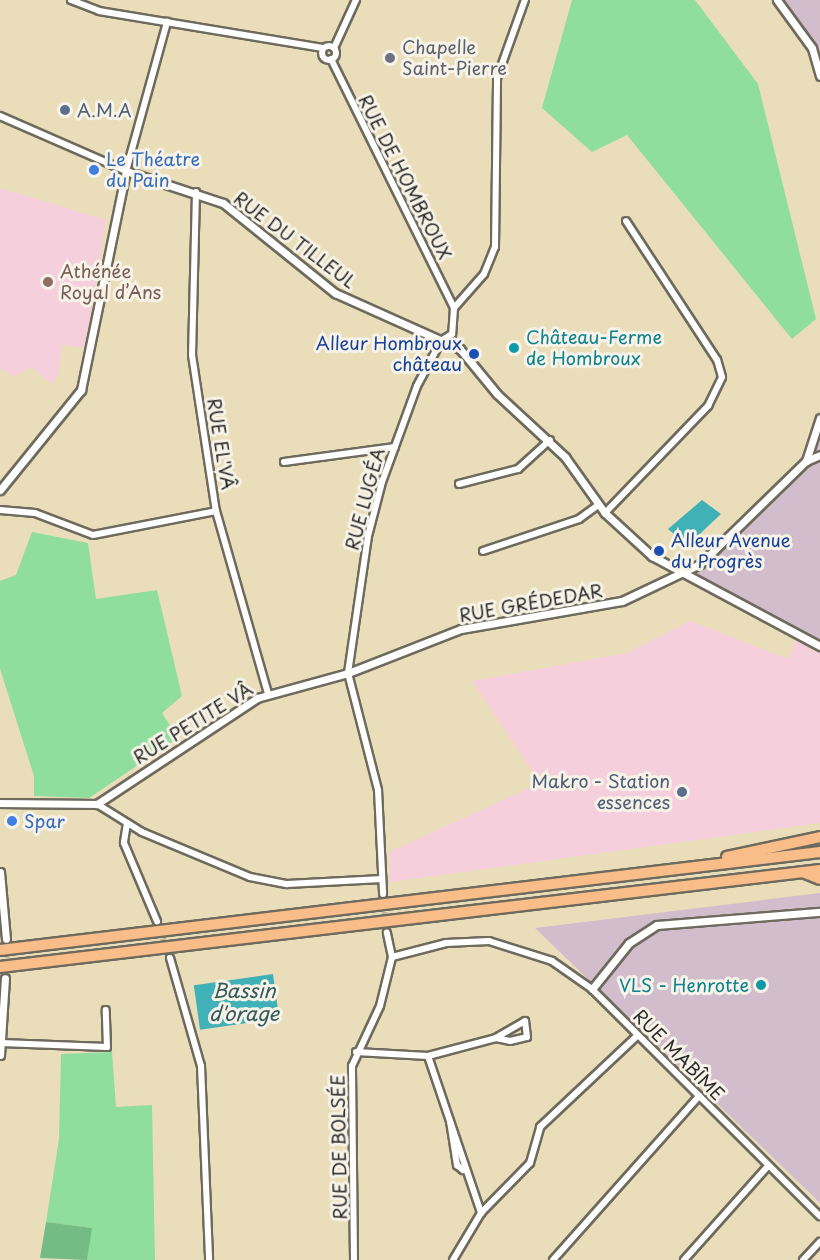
<!DOCTYPE html>
<meta charset="utf-8">
<style>
body{margin:0}
#map{position:relative;width:820px;height:1260px;overflow:hidden;background:#eadeba;font-family:"Playpen Sans",sans-serif}
div>[style]{position:absolute}
.built>*{inset:0;background:#f5cfdb}
.industrial>*{inset:0;background:#d1bdcc}
.green>*{inset:0;background:#8fde9d}
.forest>*{inset:0;background:#73bd84}
.water>*{inset:0;background:#41b1b8;transform-origin:0 0}
.minor-tunnel>*{height:6px;margin-top:-3px;transform-origin:0;background:repeating-linear-gradient(90deg,#c4ba9d 0 6px,transparent 0 9px)}
.tertiary-tunnel>*{height:7px;margin-top:-3.5px;transform-origin:0;background:repeating-linear-gradient(90deg,#c4ba9d 0 7px,transparent 0 10.5px)}
.roads{filter:drop-shadow(2px 0 #6e6a5d) drop-shadow(-2px 0 #6e6a5d) drop-shadow(0 2px #6e6a5d) drop-shadow(0 -2px #6e6a5d)}
.minor>*{height:6px;margin:-3px;padding:0 3px;transform-origin:3px;border-radius:3px;background:#fff}
.minor>.ring{margin:-3px;padding:0;box-sizing:content-box;background:none;border:6px solid #fff;border-radius:50%}
.tertiary>*{height:7px;margin:-3.5px;padding:0 3.5px;transform-origin:3.5px;border-radius:3.5px;background:#fff}
.motorway>*{height:10px;margin:-5px;padding:0 5px;transform-origin:5px;border-radius:5px;background:#f8bd89}
.dots>*{width:16px;height:16px;translate:-50% -50%;box-sizing:border-box;border:3px solid #f7f3e8;border-radius:50%}
span{translate:-50% -50%;white-space:nowrap;text-align:center;line-height:1.15;-webkit-text-stroke:6px #f7f3e8;paint-order:stroke}
.worship-label{font-size:18px;color:#5b616d}
.left{translate:0 -50%;text-align:left}
.service-label{font-size:18px;color:#4e5e75}
.right{translate:-100% -50%;text-align:right}
.shop-label{font-size:18px;color:#366cbe}
.street-label{font-size:18px;color:#2b2b2b}
.education-label{font-size:18px;color:#785e54}
.culture-label{font-size:18px;color:#0d838f}
.transit-label{font-size:18px;color:#164399}
.water-label{font-size:20px;color:#335a5c;font-style:italic}
</style>
<div id="map">
<div class="built">
<i style="clip-path:polygon(0 188px,106px 220px,86px 348px,62px 345px,58px 375px,51px 384px,31px 367px,14px 377px,0 369px)"></i>
<i style="clip-path:polygon(690px 621px,789px 659px,795px 640px,820px 652px,820px 823px,390px 882px,389px 852px,540px 783px,472px 681px,627px 653px)"></i>
</div>
<div class="industrial">
<i style="clip-path:polygon(783px 0,820px 0,820px 54px,818px 47px)"></i>
<i style="clip-path:polygon(820px 425px,820px 645px,691px 573px,794px 477px)"></i>
<i style="clip-path:polygon(820px 893px,820px 1203px,535px 928px)"></i>
</div>
<div class="green">
<i style="clip-path:polygon(572px 0,695px 0,758px 84px,816px 319px,792px 339px,627px 135px,592px 152px,542px 108px)"></i>
<i style="clip-path:polygon(32px 532px,88px 543px,96px 599px,157px 590px,182px 696px,162px 713px,178px 738px,89px 798px,34px 796px,34px 776px,0 669px,0 581px,16px 575px)"></i>
<i style="clip-path:polygon(112px 1052px,116px 1107px,152px 1105px,155px 1260px,87px 1260px,91px 1228px,46px 1222px,59px 1139px,61px 1054px)"></i>
</div>
<div class="forest">
<i style="clip-path:polygon(46px 1222px,92px 1228px,87px 1260px,40px 1258px)"></i>
</div>
<div class="water">
<i style="clip-path:polygon(702px 500px,721px 514px,687px 546px,668px 529px)"></i>
<i style="left:273px;top:974px;width:45px;height:80px;rotate:82deg"></i>
</div>
<div class="minor-tunnel">
<i style="left:383px;top:894px;width:39px;rotate:84deg"></i>
<i style="left:160px;top:930px;width:30px;rotate:70deg"></i>
</div>
<div class="tertiary-tunnel">
<i style="left:5px;top:978px;width:31px;rotate:-88deg"></i>
</div>
<div class="roads">
<div class="minor">
<i style="left:71px;top:0;width:30px;rotate:21deg"></i>
<i style="left:99px;top:11px;width:227px;rotate:9.4deg"></i>
<i class="ring" style="left:322px;top:46px;width:8px;height:8px"></i>
<i style="left:334px;top:48px;width:53px;rotate:-65.4deg"></i>
<i style="left:331px;top:59px;width:278px;rotate:63.7deg"></i>
<i style="left:454px;top:308px;width:26px;rotate:94deg"></i>
<i style="left:452px;top:334px;width:13px;rotate:148deg"></i>
<i style="left:441px;top:341px;width:51px;rotate:118.1deg"></i>
<i style="left:417px;top:386px;width:102px;rotate:110deg"></i>
<i style="left:382px;top:482px;width:56px;rotate:104.5deg"></i>
<i style="left:368px;top:536px;width:138px;rotate:98.3deg"></i>
<i style="left:348px;top:673px;width:121px;rotate:75.6deg"></i>
<i style="left:378px;top:790px;width:104px;rotate:87.2deg"></i>
<i style="left:0;top:116px;width:137px;rotate:23.6deg"></i>
<i style="left:126px;top:171px;width:155px;rotate:-74.6deg"></i>
<i style="left:196px;top:192px;width:163px;rotate:91.4deg"></i>
<i style="left:192px;top:355px;width:158px;rotate:81.3deg"></i>
<i style="left:216px;top:511px;width:190px;rotate:74.1deg"></i>
<i style="left:454px;top:308px;width:45px;rotate:-48.6deg"></i>
<i style="left:484px;top:274px;width:29px;rotate:-68deg"></i>
<i style="left:495px;top:247px;width:169px;rotate:-89.3deg"></i>
<i style="left:497px;top:78px;width:83px;rotate:-70.3deg"></i>
<i style="left:284px;top:462px;width:112px;rotate:-7.7deg"></i>
<i style="left:459px;top:484px;width:61px;rotate:-14.3deg"></i>
<i style="left:518px;top:469px;width:43px;rotate:-42.2deg"></i>
<i style="left:0;top:510px;width:35px;rotate:5deg"></i>
<i style="left:35px;top:513px;width:62px;rotate:20.8deg"></i>
<i style="left:93px;top:535px;width:125px;rotate:-11deg"></i>
<i style="left:605px;top:513px;width:149px;rotate:-46.1deg"></i>
<i style="left:708px;top:406px;width:32px;rotate:-64deg"></i>
<i style="left:722px;top:377px;width:18px;rotate:-106deg"></i>
<i style="left:717px;top:360px;width:166px;rotate:-123.2deg"></i>
<i style="left:483px;top:551px;width:101px;rotate:-18.4deg"></i>
<i style="left:579px;top:519px;width:24px;rotate:-36deg"></i>
<i style="left:97px;top:804px;width:53px;rotate:31.9deg"></i>
<i style="left:142px;top:832px;width:117px;rotate:22.6deg"></i>
<i style="left:250px;top:877px;width:38px;rotate:11deg"></i>
<i style="left:287px;top:884px;width:95px;rotate:-3deg"></i>
<i style="left:127px;top:823px;width:20px;rotate:99deg"></i>
<i style="left:124px;top:843px;width:85px;rotate:67.1deg"></i>
<i style="left:392px;top:957px;width:56px;rotate:-14.5deg"></i>
<i style="left:446px;top:943px;width:43px;rotate:-2.7deg"></i>
<i style="left:489px;top:941px;width:66px;rotate:17.6deg"></i>
<i style="left:552px;top:961px;width:49px;rotate:35deg"></i>
<i style="left:592px;top:989px;width:322px;rotate:44.9deg"></i>
<i style="left:170px;top:958px;width:112px;rotate:74deg"></i>
<i style="left:201px;top:1066px;width:194px;rotate:87.6deg"></i>
<i style="left:1px;top:1043px;width:106px;rotate:2.2deg"></i>
<i style="left:107px;top:1047px;width:37px;rotate:-92deg"></i>
<i style="left:356px;top:1052px;width:72px;rotate:3.2deg"></i>
<i style="left:428px;top:1056px;width:70px;rotate:-14.8deg"></i>
<i style="left:496px;top:1038px;width:14px;rotate:12deg"></i>
<i style="left:510px;top:1041px;width:17px;rotate:-13deg"></i>
<i style="left:527px;top:1037px;width:16px;rotate:-97deg"></i>
<i style="left:525px;top:1021px;width:34px;rotate:150deg"></i>
<i style="left:428px;top:1056px;width:166px;rotate:71.3deg"></i>
<i style="left:450px;top:1121px;width:45px;rotate:81deg"></i>
<i style="left:457px;top:1165px;width:8px;rotate:40deg"></i>
<i style="left:354px;top:1260px;width:194px;rotate:-90.6deg"></i>
<i style="left:352px;top:1066px;width:66px;rotate:-65deg"></i>
<i style="left:380px;top:1006px;width:50px;rotate:-76.2deg"></i>
<i style="left:392px;top:957px;width:25px;rotate:-102deg"></i>
<i style="left:453px;top:1260px;width:55px;rotate:-59.2deg"></i>
<i style="left:481px;top:1213px;width:70px;rotate:-45.6deg"></i>
<i style="left:530px;top:1163px;width:37px;rotate:-74deg"></i>
<i style="left:540px;top:1127px;width:134px;rotate:-43.2deg"></i>
<i style="left:553px;top:1260px;width:220px;rotate:-48.3deg"></i>
<i style="left:684px;top:1260px;width:126px;rotate:-48.2deg"></i>
<i style="left:803px;top:1260px;width:25px;rotate:-47deg"></i>
</div>
<div class="tertiary">
<i style="left:777px;top:0;width:59px;rotate:53.9deg"></i>
<i style="left:812px;top:48px;width:29px;rotate:74deg"></i>
<i style="left:806px;top:461px;width:45px;rotate:-72deg"></i>
<i style="left:0;top:490px;width:129px;rotate:-51deg"></i>
<i style="left:81px;top:390px;width:224px;rotate:-78.4deg"></i>
<i style="left:126px;top:171px;width:102px;rotate:18.3deg"></i>
<i style="left:223px;top:203px;width:144px;rotate:38.8deg"></i>
<i style="left:335px;top:293px;width:137px;rotate:24.1deg"></i>
<i style="left:460px;top:349px;width:58px;rotate:50.6deg"></i>
<i style="left:497px;top:394px;width:93px;rotate:42.8deg"></i>
<i style="left:565px;top:457px;width:69px;rotate:54.5deg"></i>
<i style="left:605px;top:513px;width:64px;rotate:42.5deg"></i>
<i style="left:652px;top:556px;width:191px;rotate:28.2deg"></i>
<i style="left:0;top:803px;width:97px;rotate:0.6deg"></i>
<i style="left:97px;top:804px;width:192px;rotate:-33.5deg"></i>
<i style="left:257px;top:698px;width:94px;rotate:-15.4deg"></i>
<i style="left:348px;top:673px;width:121px;rotate:-21.3deg"></i>
<i style="left:461px;top:629px;width:163px;rotate:-9.9deg"></i>
<i style="left:622px;top:601px;width:86px;rotate:-25.4deg"></i>
<i style="left:700px;top:564px;width:148px;rotate:-44.2deg"></i>
<i style="left:806px;top:461px;width:15px;rotate:-23deg"></i>
<i style="left:0;top:872px;width:67px;rotate:84.9deg"></i>
<i style="left:592px;top:989px;width:59px;rotate:-51.2deg"></i>
<i style="left:629px;top:943px;width:33px;rotate:-33deg"></i>
<i style="left:657px;top:925px;width:164px;rotate:-4.6deg"></i>
<i style="left:0;top:1055px;width:77px;rotate:-86.3deg"></i>
</div>
<div class="motorway">
<i style="left:727px;top:857px;width:95px;rotate:-12.1deg"></i>
<i style="left:803px;top:872px;width:18px;rotate:22deg"></i>
<i style="left:0;top:950px;width:826px;rotate:-6.82deg"></i>
<i style="left:0;top:967px;width:826px;rotate:-6.75deg"></i>
</div>
</div>
<div class="dots">
<i style="left:390px;top:58px;background:#6b7280"></i>
<i style="left:65px;top:110px;background:#5c6f8a"></i>
<i style="left:94px;top:170px;background:#3f7fe0"></i>
<i style="left:48px;top:282px;background:#8d6e63"></i>
<i style="left:514px;top:348px;background:#0f9aa8"></i>
<i style="left:474px;top:354px;background:#1a4fb4"></i>
<i style="left:659px;top:551px;background:#1a4fb4"></i>
<i style="left:682px;top:792px;background:#5c6f8a"></i>
<i style="left:12px;top:821px;background:#3f7fe0"></i>
<i style="left:761px;top:985px;background:#0f9aa8"></i>
</div>
<div class="worship-label">
<span class="left" style="left:402px;top:58px">Chapelle<br>Saint-Pierre</span>
</div>
<div class="service-label">
<span class="left" style="left:77px;top:110px">A.M.A</span>
<span class="right" style="left:670px;top:792px">Makro - Station<br>essences</span>
</div>
<div class="shop-label">
<span class="left" style="left:106px;top:170px">Le Théatre<br>du Pain</span>
<span class="left" style="left:24px;top:821px">Spar</span>
</div>
<div class="street-label">
<span style="left:405px;top:177px;rotate:63deg">RUE DE HOMBROUX</span>
<span style="left:295px;top:240px;rotate:37deg">RUE DU TILLEUL</span>
<span style="left:221px;top:444px;rotate:81deg">RUE EL'VÂ</span>
<span style="left:365px;top:499px;rotate:-75deg">RUE LUGÉA</span>
<span style="left:531px;top:603px;rotate:-10deg">RUE GRÉDEDAR</span>
<span style="left:193px;top:723px;rotate:-32deg">RUE PETITE VÂ</span>
<span style="left:679px;top:1055px;rotate:45deg">RUE MABÎME</span>
<span style="left:339px;top:1147px;rotate:-91deg">RUE DE BOLSÉE</span>
</div>
<div class="education-label">
<span class="left" style="left:60px;top:282px">Athénée<br>Royal d’Ans</span>
</div>
<div class="culture-label">
<span class="left" style="left:526px;top:348px">Château-Ferme<br>de Hombroux</span>
<span class="right" style="left:749px;top:985px">VLS - Henrotte</span>
</div>
<div class="transit-label">
<span class="right" style="left:462px;top:354px">Alleur Hombroux<br>château</span>
<span class="left" style="left:671px;top:551px">Alleur Avenue<br>du Progrès</span>
</div>
<div class="water-label">
<span style="left:244px;top:1002px">Bassin<br>d'orage</span>
</div>
</div>
